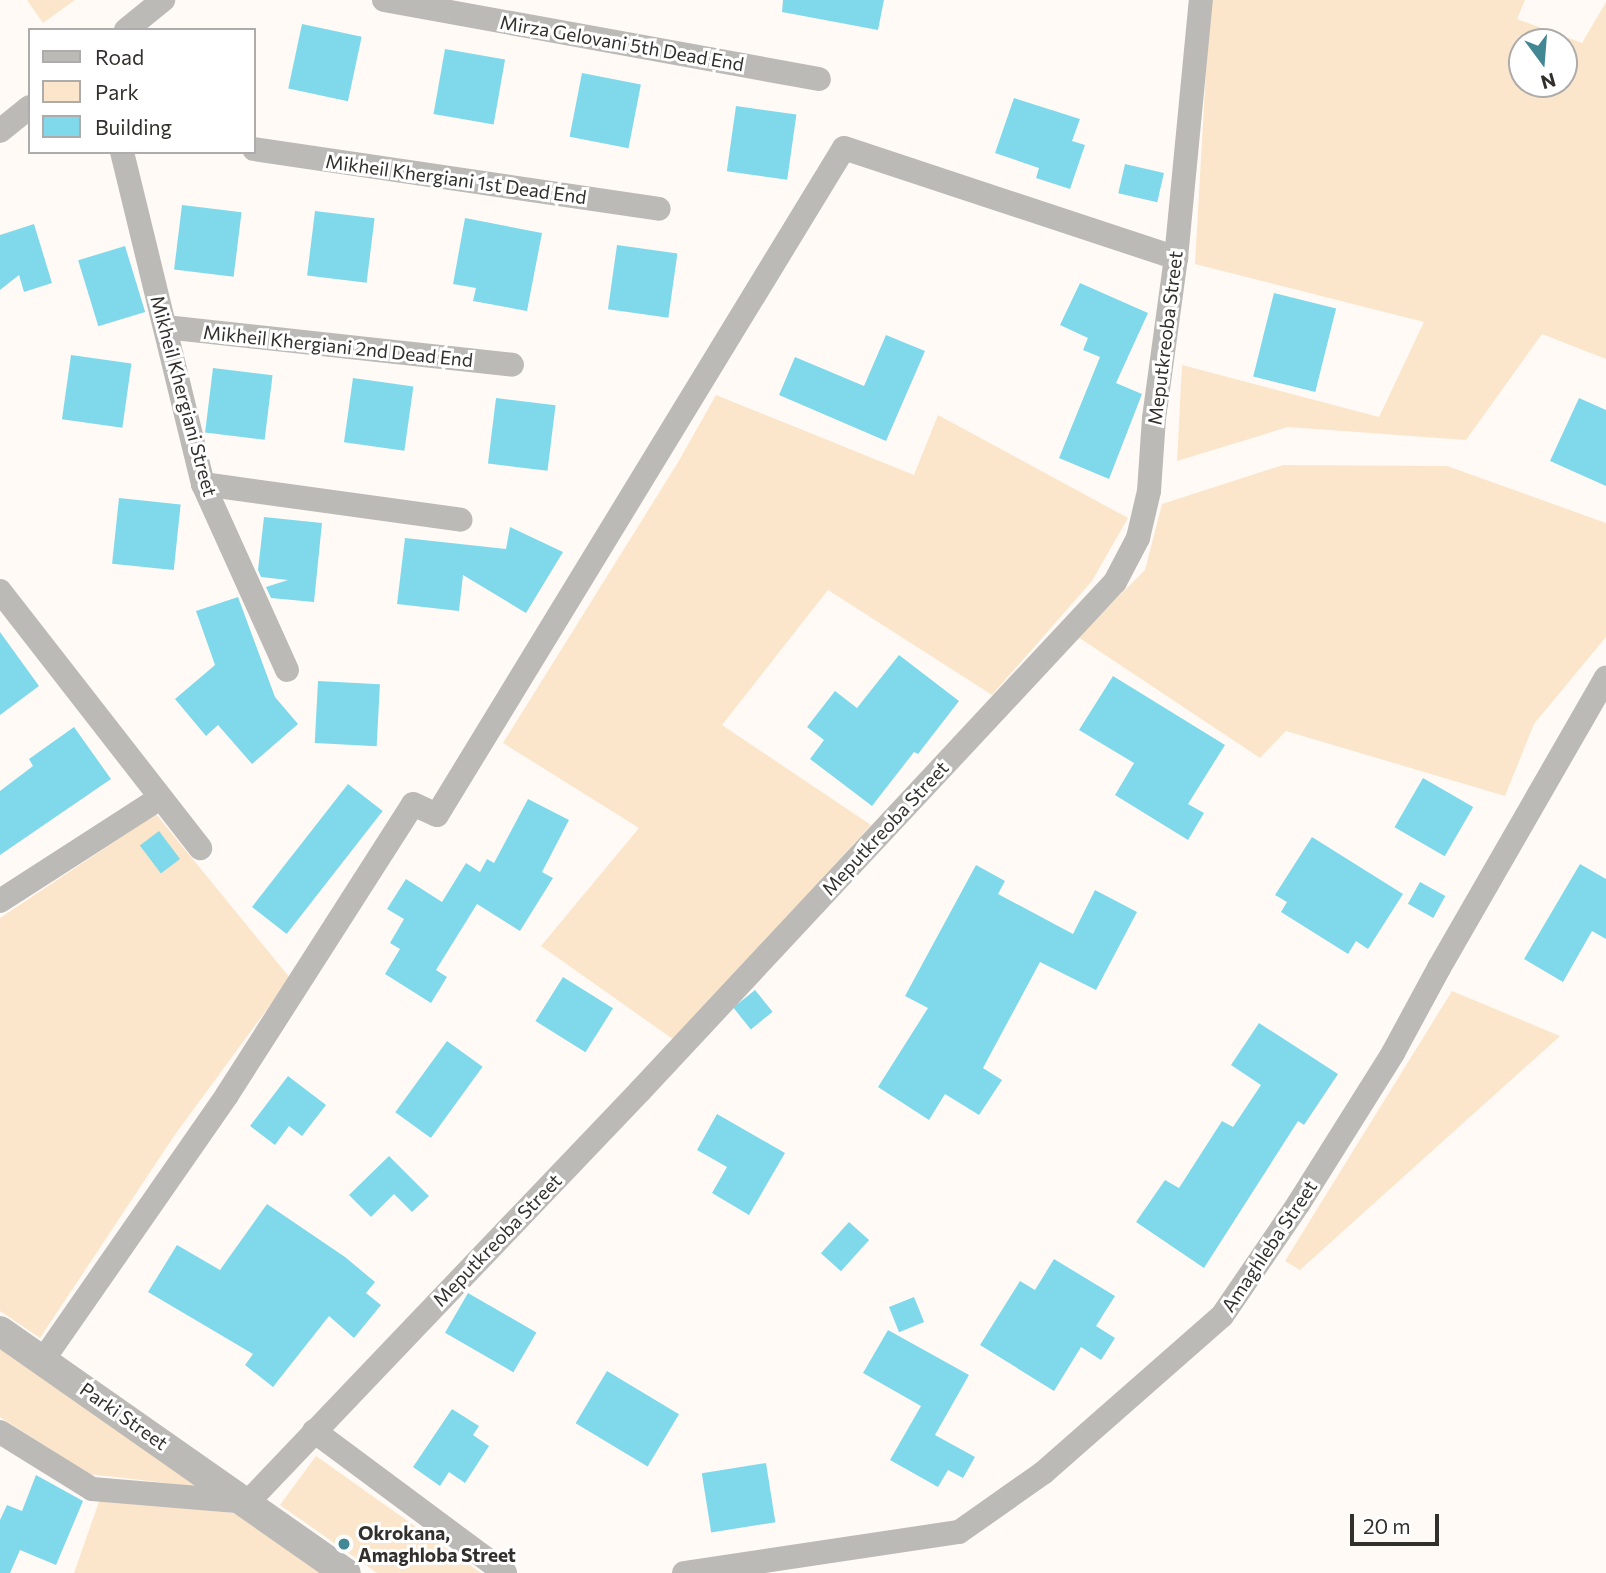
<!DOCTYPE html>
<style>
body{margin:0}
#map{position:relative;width:1606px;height:1573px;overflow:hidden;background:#fffaf6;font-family:Commissioner,sans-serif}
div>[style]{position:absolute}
.green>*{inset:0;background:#fce6cb}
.building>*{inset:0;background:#80d9eb;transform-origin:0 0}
.minor>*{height:24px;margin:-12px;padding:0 12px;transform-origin:12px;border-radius:12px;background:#bcbab7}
.tertiary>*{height:30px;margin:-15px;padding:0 15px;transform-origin:15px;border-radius:15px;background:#bcbab7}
.dots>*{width:19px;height:19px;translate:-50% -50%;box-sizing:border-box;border:4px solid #fff;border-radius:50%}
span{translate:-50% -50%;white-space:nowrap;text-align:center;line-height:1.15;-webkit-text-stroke:6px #fff;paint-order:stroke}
.street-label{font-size:19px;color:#32302d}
.poi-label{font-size:19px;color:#32302d;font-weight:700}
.left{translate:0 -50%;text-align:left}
.legend{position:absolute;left:28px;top:28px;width:228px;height:126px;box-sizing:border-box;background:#fff;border:2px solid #adacab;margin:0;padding:9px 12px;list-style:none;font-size:21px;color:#32302d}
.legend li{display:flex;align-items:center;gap:14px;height:35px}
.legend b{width:35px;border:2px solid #adacab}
.north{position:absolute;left:1508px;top:28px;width:70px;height:70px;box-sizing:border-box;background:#fff;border:2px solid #adacab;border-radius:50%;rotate:164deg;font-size:19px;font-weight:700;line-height:28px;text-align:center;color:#32302d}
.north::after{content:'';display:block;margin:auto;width:24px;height:32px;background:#428794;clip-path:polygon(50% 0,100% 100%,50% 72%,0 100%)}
.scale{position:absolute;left:1350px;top:1514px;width:89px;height:32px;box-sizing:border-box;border:4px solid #32302d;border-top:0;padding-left:9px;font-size:21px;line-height:24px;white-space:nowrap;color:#32302d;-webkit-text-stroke:5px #fff;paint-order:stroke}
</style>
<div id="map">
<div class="green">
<i style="clip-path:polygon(27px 0,75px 0,43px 23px)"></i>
<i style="clip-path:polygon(evenodd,1210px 0,1525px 0,1517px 19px,1582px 43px,1606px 2px,1606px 359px,1542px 334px,1466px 440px,1288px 427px,1177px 461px,1182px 365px,1379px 417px,1424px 322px,1195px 264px,1210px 0,1522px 42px,1564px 42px,1564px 84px,1522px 84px,1522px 42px)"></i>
<i style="clip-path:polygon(716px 395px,914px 475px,938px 415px,1128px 518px,1092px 581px,992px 695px,828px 590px,722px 725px,871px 825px,674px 1040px,541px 946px,639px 828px,503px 743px,677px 464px)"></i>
<i style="clip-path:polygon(1283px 465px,1447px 466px,1606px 523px,1606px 637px,1534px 724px,1505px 796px,1286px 731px,1260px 758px,1078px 637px,1145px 570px,1162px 504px)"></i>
<i style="clip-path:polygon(156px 814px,290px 978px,174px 1136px,40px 1338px,0 1311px,0 918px)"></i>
<i style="clip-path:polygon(1452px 991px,1560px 1036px,1300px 1270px,1285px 1261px)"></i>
<i style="clip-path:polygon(0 1343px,217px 1489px,89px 1474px,0 1417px)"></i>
<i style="clip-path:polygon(316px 1456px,481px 1573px,377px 1573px,280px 1505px)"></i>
<i style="clip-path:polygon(101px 1496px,247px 1515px,322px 1573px,74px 1573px)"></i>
</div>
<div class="building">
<i style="clip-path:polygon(783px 0,884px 0,878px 30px,782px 12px)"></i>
<i style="left:302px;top:24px;width:61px;height:66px;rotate:12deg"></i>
<i style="left:445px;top:49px;width:61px;height:66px;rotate:10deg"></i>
<i style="left:582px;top:73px;width:60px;height:65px;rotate:11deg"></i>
<i style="clip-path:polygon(1014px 98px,1080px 119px,1072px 141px,1085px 145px,1070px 189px,1036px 178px,1039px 168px,995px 153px)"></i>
<i style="left:736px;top:106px;width:61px;height:66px;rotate:8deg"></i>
<i style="left:1125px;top:164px;width:40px;height:30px;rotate:13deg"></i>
<i style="left:182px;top:205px;width:60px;height:65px;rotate:7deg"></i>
<i style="left:315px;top:211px;width:60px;height:65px;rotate:7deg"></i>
<i style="clip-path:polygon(465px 218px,542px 233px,527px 311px,473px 301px,476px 288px,453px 284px)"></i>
<i style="clip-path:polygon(34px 224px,52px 283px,24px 292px,19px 275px,0 290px,0 235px)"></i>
<i style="left:617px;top:245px;width:61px;height:65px;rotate:8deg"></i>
<i style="left:125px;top:246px;width:69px;height:49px;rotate:73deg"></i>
<i style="clip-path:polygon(1080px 283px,1148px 313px,1116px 383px,1142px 394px,1109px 479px,1059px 458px,1100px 357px,1083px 350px,1088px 338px,1060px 325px)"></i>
<i style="left:1274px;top:293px;width:64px;height:86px;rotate:14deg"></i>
<i style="clip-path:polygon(886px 335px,925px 351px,886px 441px,779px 395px,795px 357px,864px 386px)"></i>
<i style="left:71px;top:355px;width:61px;height:65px;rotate:8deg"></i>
<i style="left:213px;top:368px;width:60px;height:65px;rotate:7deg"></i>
<i style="left:353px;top:378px;width:61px;height:65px;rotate:8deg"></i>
<i style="left:496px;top:398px;width:60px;height:66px;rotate:7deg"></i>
<i style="clip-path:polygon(1579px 398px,1606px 410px,1606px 486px,1550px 461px)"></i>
<i style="left:119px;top:498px;width:62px;height:66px;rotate:6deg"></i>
<i style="clip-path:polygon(264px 517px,322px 523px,314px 602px,271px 598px,266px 587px,288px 580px,261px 577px,258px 570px)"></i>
<i style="clip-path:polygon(510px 527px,563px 552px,526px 613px,463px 575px,459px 611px,397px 604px,405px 538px,506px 549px)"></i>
<i style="clip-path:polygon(238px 597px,275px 697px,298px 724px,252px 764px,218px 725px,206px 736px,175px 699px,215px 665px,196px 611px)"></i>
<i style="clip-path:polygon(0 632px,39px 686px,0 715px)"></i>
<i style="clip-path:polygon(899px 655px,959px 701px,918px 754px,914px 752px,872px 806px,810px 759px,824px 740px,807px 727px,835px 691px,857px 708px)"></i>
<i style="clip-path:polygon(1113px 676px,1225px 745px,1188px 804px,1204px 813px,1188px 840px,1115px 795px,1134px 763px,1079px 730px)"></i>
<i style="left:318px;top:681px;width:62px;height:62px;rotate:3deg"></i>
<i style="clip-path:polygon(74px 727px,111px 779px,0 855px,0 791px,33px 766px,29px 759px)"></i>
<i style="left:1423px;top:778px;width:58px;height:57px;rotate:30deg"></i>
<i style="left:348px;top:784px;width:44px;height:156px;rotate:38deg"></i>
<i style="clip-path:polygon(528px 799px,569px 820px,542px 872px,553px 878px,520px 931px,477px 904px,436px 970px,447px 977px,431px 1003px,385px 974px,400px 949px,390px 943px,404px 919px,387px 909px,406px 879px,442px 902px,466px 863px,480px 872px,487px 859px,494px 863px)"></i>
<i style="left:159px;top:831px;width:35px;height:24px;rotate:53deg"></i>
<i style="clip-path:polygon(1312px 837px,1403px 894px,1368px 949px,1356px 941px,1348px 954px,1281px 912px,1287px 902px,1275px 895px)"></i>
<i style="clip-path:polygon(1580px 864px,1606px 879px,1606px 939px,1592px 931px,1563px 982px,1524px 959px)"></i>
<i style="clip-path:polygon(976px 865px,1005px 881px,998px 894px,1073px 934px,1095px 890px,1137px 912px,1096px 990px,1040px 962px,983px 1068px,1002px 1080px,979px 1115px,945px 1094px,929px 1120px,878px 1087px,928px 1008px,905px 996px)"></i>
<i style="left:1420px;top:882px;width:29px;height:25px;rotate:29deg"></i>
<i style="left:563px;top:977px;width:59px;height:52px;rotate:32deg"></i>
<i style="left:755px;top:990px;width:28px;height:28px;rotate:51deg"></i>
<i style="clip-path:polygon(1259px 1023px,1338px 1074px,1304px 1125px,1298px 1121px,1204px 1268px,1136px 1222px,1165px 1180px,1179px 1188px,1222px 1121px,1233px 1127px,1261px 1085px,1231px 1065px)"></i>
<i style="left:447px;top:1041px;width:44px;height:88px;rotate:36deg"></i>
<i style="clip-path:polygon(288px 1076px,326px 1105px,302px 1136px,289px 1126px,275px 1145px,250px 1126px)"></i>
<i style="clip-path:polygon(717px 1114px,785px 1153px,749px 1215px,712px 1193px,727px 1167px,697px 1150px)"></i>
<i style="clip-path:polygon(389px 1156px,429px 1196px,412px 1212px,394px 1194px,371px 1217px,349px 1195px)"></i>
<i style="clip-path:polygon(267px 1204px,345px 1257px,375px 1282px,366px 1293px,381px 1305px,354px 1338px,329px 1316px,273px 1387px,245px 1365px,253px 1354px,148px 1292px,177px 1245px,220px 1270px)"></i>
<i style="left:849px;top:1222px;width:27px;height:42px;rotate:42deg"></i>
<i style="clip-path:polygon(1054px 1259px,1115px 1296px,1096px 1326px,1115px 1338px,1101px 1360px,1081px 1347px,1054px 1391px,980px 1345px,1020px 1281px,1035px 1290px)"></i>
<i style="left:468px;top:1293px;width:79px;height:46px;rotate:30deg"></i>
<i style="left:914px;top:1297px;width:27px;height:27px;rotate:68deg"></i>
<i style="clip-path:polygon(888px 1330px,969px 1375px,935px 1435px,975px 1457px,963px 1478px,948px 1470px,938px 1487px,890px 1460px,921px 1406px,863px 1373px)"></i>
<i style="left:607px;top:1371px;width:84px;height:61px;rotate:31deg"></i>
<i style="clip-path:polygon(452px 1409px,479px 1426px,473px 1435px,489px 1446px,465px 1483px,449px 1472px,440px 1486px,413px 1467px)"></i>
<i style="left:766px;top:1463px;width:60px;height:65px;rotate:81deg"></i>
<i style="clip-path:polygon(36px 1475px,83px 1501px,56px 1565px,20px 1550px,10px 1573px,0 1573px,0 1520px,7px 1505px,22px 1511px)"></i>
</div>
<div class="minor">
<i style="left:384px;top:0;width:442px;rotate:10.3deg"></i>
<i style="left:126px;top:30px;width:48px;rotate:-39deg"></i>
<i style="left:0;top:131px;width:38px;rotate:-39deg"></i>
<i style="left:254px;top:149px;width:409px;rotate:8.4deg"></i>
<i style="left:122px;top:152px;width:342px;rotate:76.3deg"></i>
<i style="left:203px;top:484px;width:204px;rotate:65.7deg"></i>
<i style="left:165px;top:327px;width:349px;rotate:6.2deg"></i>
<i style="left:203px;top:484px;width:260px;rotate:7.9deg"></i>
<i style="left:0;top:591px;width:326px;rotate:52.1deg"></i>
<i style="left:0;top:901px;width:190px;rotate:-32.8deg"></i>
<i style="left:43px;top:1360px;width:323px;rotate:-55.2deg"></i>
<i style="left:227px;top:1095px;width:345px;rotate:-57.4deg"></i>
<i style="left:413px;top:804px;width:26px;rotate:25deg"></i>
<i style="left:437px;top:815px;width:781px;rotate:-58.61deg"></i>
<i style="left:844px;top:148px;width:350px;rotate:18.3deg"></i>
<i style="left:314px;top:1431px;width:238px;rotate:36.6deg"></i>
<i style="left:0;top:1432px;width:108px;rotate:31.8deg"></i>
<i style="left:92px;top:1489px;width:157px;rotate:4.8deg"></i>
<i style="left:248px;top:1502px;width:568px;rotate:-46.36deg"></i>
<i style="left:640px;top:1091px;width:696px;rotate:-46.98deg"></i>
<i style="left:1115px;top:582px;width:50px;rotate:-62.4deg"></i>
<i style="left:1138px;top:538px;width:48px;rotate:-76.8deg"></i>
<i style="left:1149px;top:491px;width:73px;rotate:-86.1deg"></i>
<i style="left:1154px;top:418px;width:162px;rotate:-82.2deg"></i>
<i style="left:1176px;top:258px;width:259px;rotate:-84.5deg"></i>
<i style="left:684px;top:1573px;width:278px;rotate:-8.5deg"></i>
<i style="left:959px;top:1532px;width:103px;rotate:-35.1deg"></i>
<i style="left:1043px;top:1473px;width:238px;rotate:-41.3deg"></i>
<i style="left:1222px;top:1316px;width:137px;rotate:-55.7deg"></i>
<i style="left:1299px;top:1203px;width:177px;rotate:-57.9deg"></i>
<i style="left:1393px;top:1053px;width:97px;rotate:-61.6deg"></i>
<i style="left:1439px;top:968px;width:335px;rotate:-60.1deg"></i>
</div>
<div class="tertiary">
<i style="left:0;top:1331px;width:422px;rotate:35deg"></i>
</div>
<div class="dots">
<i style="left:344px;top:1544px;background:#428794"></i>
</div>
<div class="street-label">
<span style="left:622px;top:43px;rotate:10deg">Mirza Gelovani 5th Dead End</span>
<span style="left:456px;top:179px;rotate:8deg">Mikheil Khergiani 1st Dead End</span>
<span style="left:1165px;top:338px;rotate:-83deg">Meputkreoba Street</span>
<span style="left:338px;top:346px;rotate:6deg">Mikheil Khergiani 2nd Dead End</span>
<span style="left:184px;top:396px;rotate:75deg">Mikheil Khergiani Street</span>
<span style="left:885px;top:828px;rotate:-47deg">Meputkreoba Street</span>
<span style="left:497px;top:1240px;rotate:-46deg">Meputkreoba Street</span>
<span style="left:1269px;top:1246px;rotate:-56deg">Amaghleba Street</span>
<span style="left:124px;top:1416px;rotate:35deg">Parki Street</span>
</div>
<div class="poi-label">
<span class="left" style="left:358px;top:1544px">Okrokana,<br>Amaghloba Street</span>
</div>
<ul class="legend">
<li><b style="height:9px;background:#bcbab7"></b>Road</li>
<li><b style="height:19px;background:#fce6cb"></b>Park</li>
<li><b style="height:19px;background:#80d9eb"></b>Building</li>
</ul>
<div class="north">N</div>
<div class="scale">20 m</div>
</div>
